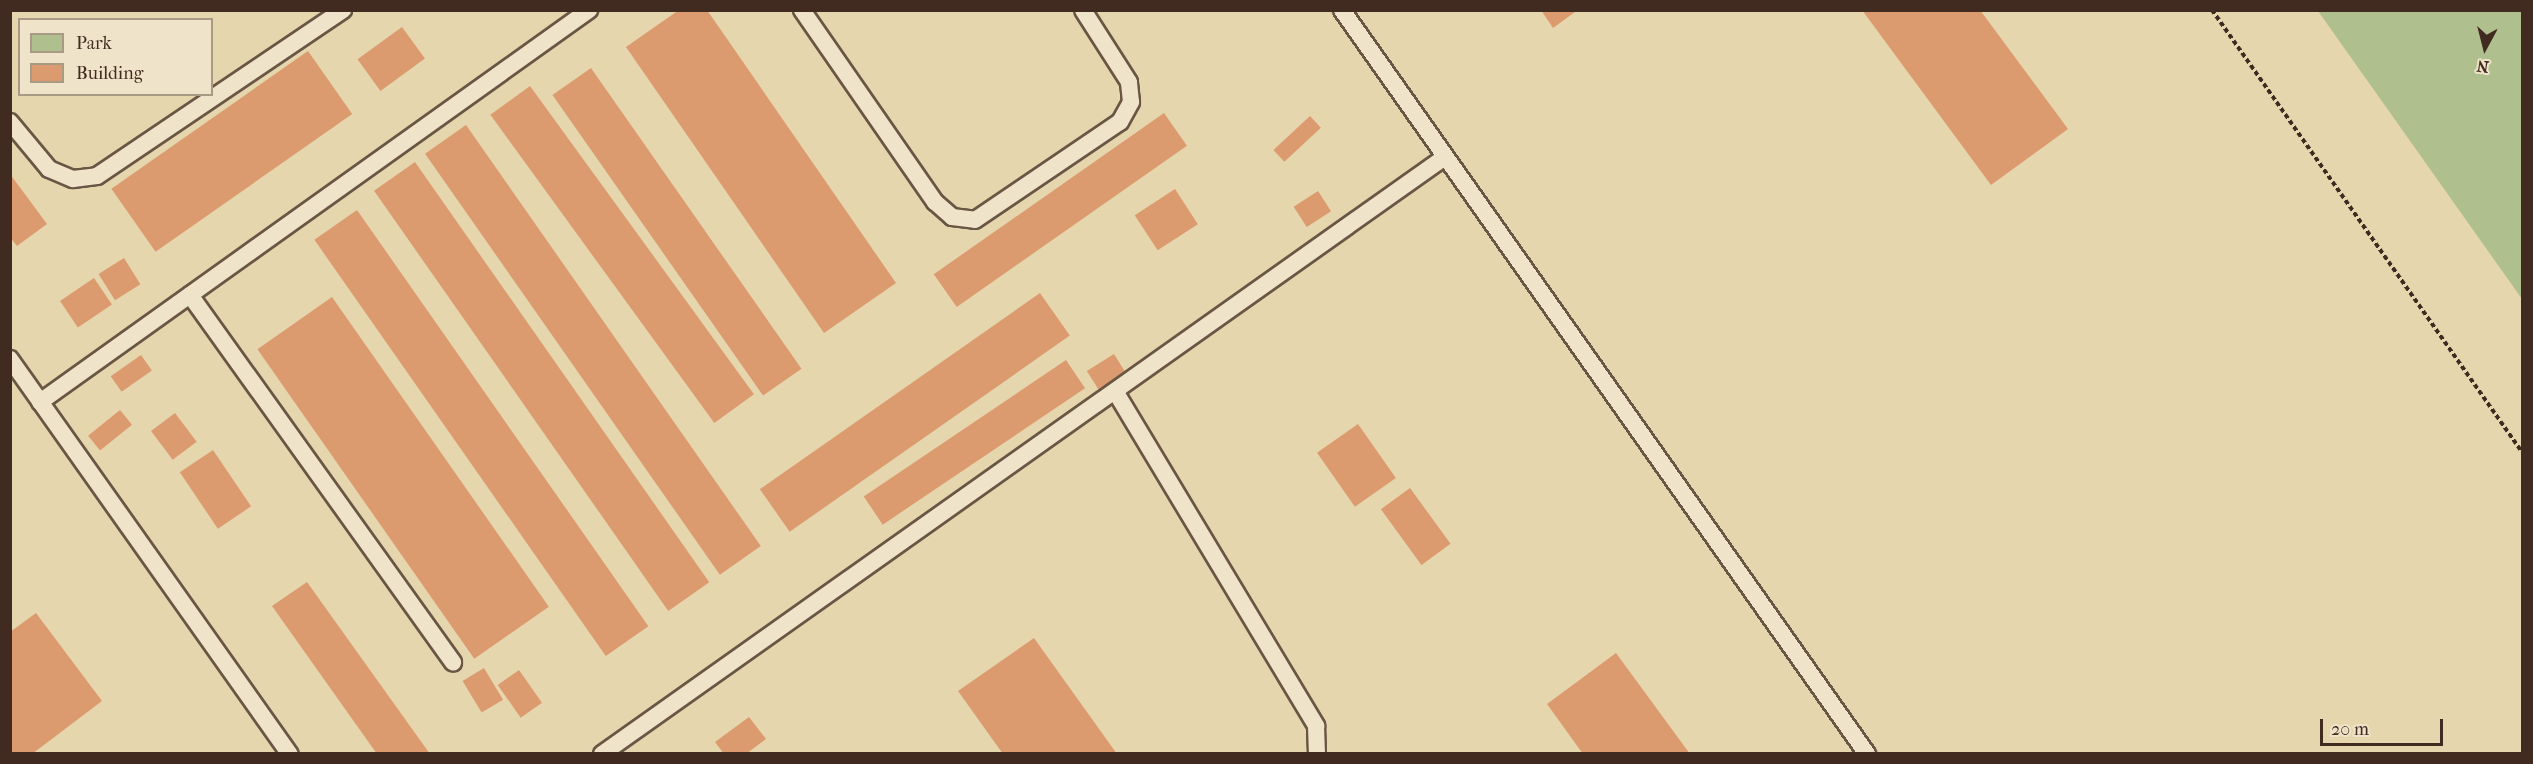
<!DOCTYPE html>
<style>
body{margin:0}
#map{position:relative;width:2533px;height:764px;overflow:hidden;background:#e6d6ae;font-family:"IM FELL French Canon",serif}
div>[style]{position:absolute}
.green>*{inset:0;background:#b0bf8e}
.building>*{inset:0;background:#dc9a6f;transform-origin:0 0}
.path>*{height:4px;margin-top:-2px;transform-origin:0;background:repeating-linear-gradient(90deg,#412b21 0 4.5px,transparent 0 7.5px)}
.roads{filter:drop-shadow(2px 0 #6a5644) drop-shadow(-2px 0 #6a5644) drop-shadow(0 2px #6a5644) drop-shadow(0 -2px #6a5644)}
.service>*{height:16px;margin:-8px;padding:0 8px;transform-origin:8px;border-radius:8px;background:#efe4ca}
span{translate:-50% -50%;white-space:nowrap;text-align:center;line-height:1.15;-webkit-text-stroke:4.5px #efe4ca;paint-order:stroke}
.frame{position:absolute;inset:0;border:12px solid #412b21;pointer-events:none}
.legend{position:absolute;left:18px;top:18px;width:195px;height:78px;box-sizing:border-box;background:#efe4ca;border:2px solid #a99a86;margin:0;padding:8px 10px;list-style:none;font-size:18px;color:#412b21}
.legend li{display:flex;align-items:center;gap:12px;height:30px}
.legend b{width:30px;border:2px solid #a99a86}
.north{position:absolute;left:2455px;top:18px;width:60px;height:60px;-webkit-text-stroke:4px #efe4ca;paint-order:stroke;rotate:187deg;font-size:16px;font-weight:700;line-height:24px;text-align:center;color:#412b21}
.north::after{content:'';display:block;margin:auto;width:21px;height:27px;background:#412b21;clip-path:polygon(50% 0,100% 100%,50% 72%,0 100%)}
.scale{position:absolute;left:2320px;top:719px;width:123px;height:27px;box-sizing:border-box;border:3px solid #412b21;border-top:0;padding-left:8px;font-size:18px;line-height:21px;white-space:nowrap;color:#412b21;-webkit-text-stroke:4px #efe4ca;paint-order:stroke}
</style>
<div id="map">
<div class="green">
<i style="clip-path:polygon(2318px 11px,2522px 11px,2522px 299px)"></i>
</div>
<div class="building">
<i style="clip-path:polygon(679px 10px,707px 10px,896px 283px,824px 333px,626px 47px)"></i>
<i style="clip-path:polygon(1541px 10px,1574px 10px,1575px 12px,1553px 28px)"></i>
<i style="clip-path:polygon(1862px 10px,1980px 10px,2068px 129px,1991px 185px)"></i>
<i style="left:402px;top:27px;width:39px;height:55px;rotate:54deg"></i>
<i style="left:308px;top:51px;width:77px;height:240px;rotate:55deg"></i>
<i style="left:591px;top:68px;width:367px;height:47px;rotate:55deg"></i>
<i style="left:530px;top:86px;width:381px;height:49px;rotate:54deg"></i>
<i style="left:1164px;top:113px;width:40px;height:281px;rotate:55deg"></i>
<i style="left:1310px;top:116px;width:16px;height:50px;rotate:47deg"></i>
<i style="left:466px;top:125px;width:514px;height:50px;rotate:55deg"></i>
<i style="left:415px;top:162px;width:513px;height:50px;rotate:55deg"></i>
<i style="clip-path:polygon(10px 174px,47px 224px,17px 246px,10px 237px)"></i>
<i style="left:1175px;top:189px;width:42px;height:48px;rotate:57deg"></i>
<i style="left:1318px;top:191px;width:24px;height:29px;rotate:57deg"></i>
<i style="left:357px;top:210px;width:508px;height:52px;rotate:55deg"></i>
<i style="left:124px;top:258px;width:31px;height:30px;rotate:58deg"></i>
<i style="left:94px;top:278px;width:32px;height:41px;rotate:56deg"></i>
<i style="left:1040px;top:293px;width:52px;height:342px;rotate:55deg"></i>
<i style="left:332px;top:297px;width:378px;height:91px;rotate:55deg"></i>
<i style="left:1114px;top:354px;width:22px;height:32px;rotate:58deg"></i>
<i style="left:141px;top:355px;width:19px;height:37px;rotate:55deg"></i>
<i style="left:1066px;top:360px;width:34px;height:244px;rotate:56deg"></i>
<i style="left:120px;top:410px;width:19px;height:41px;rotate:51deg"></i>
<i style="left:175px;top:413px;width:36px;height:30px;rotate:53deg"></i>
<i style="left:1358px;top:424px;width:66px;height:50px;rotate:55deg"></i>
<i style="left:213px;top:450px;width:68px;height:40px;rotate:56deg"></i>
<i style="left:1410px;top:488px;width:69px;height:36px;rotate:54deg"></i>
<i style="clip-path:polygon(307px 582px,430px 754px,377px 754px,272px 606px)"></i>
<i style="clip-path:polygon(36px 613px,102px 701px,32px 754px,10px 754px,10px 632px)"></i>
<i style="clip-path:polygon(1034px 638px,1117px 754px,1003px 754px,958px 691px)"></i>
<i style="clip-path:polygon(1616px 653px,1690px 754px,1583px 754px,1547px 704px)"></i>
<i style="left:484px;top:668px;width:37px;height:25px;rotate:59deg"></i>
<i style="left:519px;top:670px;width:40px;height:26px;rotate:55deg"></i>
<i style="clip-path:polygon(749px 717px,766px 739px,746px 754px,724px 754px,715px 742px)"></i>
</div>
<div class="path">
<i style="left:2212px;top:10px;width:540px;rotate:54.96deg"></i>
</div>
<div class="roads">
<div class="service">
<i style="left:802px;top:10px;width:234px;rotate:55.3deg"></i>
<i style="left:935px;top:202px;width:23px;rotate:41deg"></i>
<i style="left:952px;top:217px;width:23px;rotate:7deg"></i>
<i style="left:975px;top:220px;width:175px;rotate:-34.1deg"></i>
<i style="left:1120px;top:122px;width:23px;rotate:-61deg"></i>
<i style="left:1131px;top:102px;width:20px;rotate:-96deg"></i>
<i style="left:1129px;top:82px;width:85px;rotate:-122.6deg"></i>
<i style="left:1342px;top:10px;width:911px;rotate:54.79deg"></i>
<i style="left:10px;top:122px;width:61px;rotate:50.3deg"></i>
<i style="left:49px;top:169px;width:26px;rotate:23deg"></i>
<i style="left:73px;top:179px;width:24px;rotate:-7deg"></i>
<i style="left:97px;top:176px;width:297px;rotate:-34deg"></i>
<i style="left:190px;top:295px;width:452px;rotate:54.4deg"></i>
<i style="left:10px;top:359px;width:484px;rotate:54.7deg"></i>
<i style="left:1115px;top:391px;width:391px;rotate:59deg"></i>
<i style="left:1316px;top:726px;width:28px;rotate:88deg"></i>
<i style="left:40px;top:402px;width:675px;rotate:-35.53deg"></i>
<i style="left:602px;top:754px;width:1033px;rotate:-35.31deg"></i>
</div>
</div>
<div class="frame"></div>
<ul class="legend">
<li><b style="height:16px;background:#b0bf8e"></b>Park</li>
<li><b style="height:16px;background:#dc9a6f"></b>Building</li>
</ul>
<div class="north">N</div>
<div class="scale">20 m</div>
</div>
